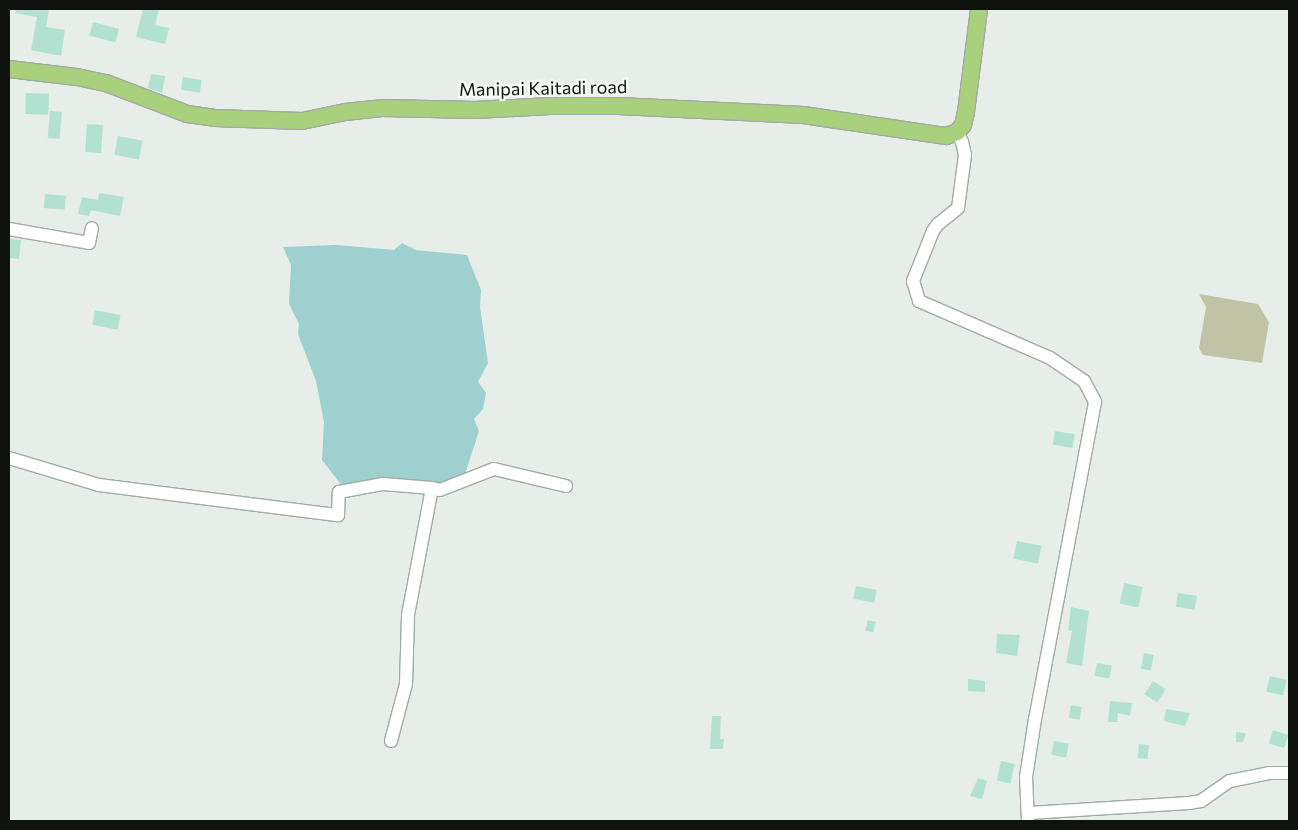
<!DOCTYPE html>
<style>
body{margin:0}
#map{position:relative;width:1298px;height:830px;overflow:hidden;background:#e7ede8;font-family:Commissioner,sans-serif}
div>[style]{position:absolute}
.green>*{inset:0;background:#c1c3a7}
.water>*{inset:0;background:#9dd0ce}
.building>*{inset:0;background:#b2e1d2;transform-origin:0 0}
.roads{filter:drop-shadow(1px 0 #a3a9a4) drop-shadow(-1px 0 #a3a9a4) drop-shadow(0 1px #a3a9a4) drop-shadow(0 -1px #a3a9a4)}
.minor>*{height:12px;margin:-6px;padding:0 6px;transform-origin:6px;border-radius:6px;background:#fff}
.major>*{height:16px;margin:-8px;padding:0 8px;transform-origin:8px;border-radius:8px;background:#a9d07d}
span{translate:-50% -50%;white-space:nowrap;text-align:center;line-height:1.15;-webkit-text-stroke:4.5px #f4fbf6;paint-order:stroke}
.street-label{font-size:18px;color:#101210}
.frame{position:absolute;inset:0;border:10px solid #101210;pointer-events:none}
</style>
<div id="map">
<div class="green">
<i style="clip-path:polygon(1199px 294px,1258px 304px,1269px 322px,1262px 363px,1203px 355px,1199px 348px,1206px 307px)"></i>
</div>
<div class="water">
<i style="clip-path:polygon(402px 243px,416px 250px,467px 255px,481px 290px,480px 307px,488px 363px,478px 382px,486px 393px,483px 409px,474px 419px,479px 431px,465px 474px,441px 486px,343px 487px,322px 460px,324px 422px,316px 381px,298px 334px,299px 324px,289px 304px,291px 265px,283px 247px,337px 245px,394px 250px)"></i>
</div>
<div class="building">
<i style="clip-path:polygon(16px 9px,49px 9px,46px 27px,65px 30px,61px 56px,31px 50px,37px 17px,15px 13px)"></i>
<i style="clip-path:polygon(143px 9px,159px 9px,155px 25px,169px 28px,165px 44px,136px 37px)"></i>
<i style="left:93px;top:22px;width:27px;height:14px;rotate:15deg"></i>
<i style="clip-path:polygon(151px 74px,165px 76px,162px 93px,148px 88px)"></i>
<i style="left:183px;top:77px;width:19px;height:13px;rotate:9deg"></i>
<i style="left:26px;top:93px;width:23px;height:21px;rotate:2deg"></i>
<i style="left:50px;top:111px;width:12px;height:27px;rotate:5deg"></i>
<i style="left:87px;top:124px;width:16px;height:28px;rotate:4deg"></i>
<i style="left:118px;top:136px;width:25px;height:19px;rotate:11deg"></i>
<i style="clip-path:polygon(99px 193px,124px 197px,120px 216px,91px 210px,89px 216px,78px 214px,82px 197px,98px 200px)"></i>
<i style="left:45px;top:194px;width:21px;height:14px;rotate:5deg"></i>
<i style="clip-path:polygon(9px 239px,21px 240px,19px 259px,9px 258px)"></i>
<i style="left:95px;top:310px;width:26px;height:15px;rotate:11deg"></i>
<i style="left:1055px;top:431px;width:20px;height:14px;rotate:9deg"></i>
<i style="left:1017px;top:541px;width:25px;height:18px;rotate:11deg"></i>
<i style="left:1124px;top:583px;width:19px;height:21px;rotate:12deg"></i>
<i style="left:856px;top:586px;width:21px;height:13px;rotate:11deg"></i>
<i style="left:1178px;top:593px;width:19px;height:14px;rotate:9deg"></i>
<i style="clip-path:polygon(1071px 607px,1089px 611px,1082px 666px,1066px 663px,1072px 631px,1068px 630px)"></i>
<i style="left:868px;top:620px;width:8px;height:11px;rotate:14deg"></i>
<i style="clip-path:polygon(997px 634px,1020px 635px,1017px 656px,996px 653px)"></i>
<i style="left:1144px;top:653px;width:10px;height:16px;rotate:11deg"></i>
<i style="left:1097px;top:663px;width:15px;height:13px;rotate:11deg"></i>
<i style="left:1270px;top:676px;width:17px;height:16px;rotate:13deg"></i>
<i style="clip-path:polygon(968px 679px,985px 681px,985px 692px,968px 691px)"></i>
<i style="left:1153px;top:681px;width:15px;height:16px;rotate:32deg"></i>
<i style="clip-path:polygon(1110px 701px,1132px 703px,1130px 716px,1118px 713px,1117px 722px,1108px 722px)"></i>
<i style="left:1071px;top:705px;width:11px;height:13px;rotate:10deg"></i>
<i style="clip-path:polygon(1166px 709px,1190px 713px,1185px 726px,1164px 721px)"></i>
<i style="clip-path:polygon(712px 716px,721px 716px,720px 739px,724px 739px,723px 749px,710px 749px)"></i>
<i style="left:1273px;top:730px;width:16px;height:14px;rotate:18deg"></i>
<i style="clip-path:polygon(1236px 732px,1246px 733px,1243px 742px,1236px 742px)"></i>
<i style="left:1054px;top:741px;width:15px;height:14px;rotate:11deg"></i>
<i style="left:1139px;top:744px;width:10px;height:14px;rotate:6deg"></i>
<i style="left:1001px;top:761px;width:14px;height:20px;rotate:12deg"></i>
<i style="clip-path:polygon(978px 778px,987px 781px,982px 799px,970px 796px)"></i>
</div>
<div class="roads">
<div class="minor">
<i style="left:957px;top:132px;width:11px;rotate:63deg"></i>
<i style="left:962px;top:142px;width:13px;rotate:77deg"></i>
<i style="left:965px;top:155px;width:53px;rotate:97.5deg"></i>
<i style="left:958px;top:208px;width:26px;rotate:141deg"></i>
<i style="left:938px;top:224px;width:9px;rotate:126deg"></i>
<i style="left:933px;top:231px;width:54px;rotate:111.8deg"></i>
<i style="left:913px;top:281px;width:21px;rotate:73deg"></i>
<i style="left:919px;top:301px;width:143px;rotate:23.5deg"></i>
<i style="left:1050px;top:358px;width:41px;rotate:34.1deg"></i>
<i style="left:1084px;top:381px;width:24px;rotate:62deg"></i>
<i style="left:1095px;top:402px;width:323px;rotate:100.7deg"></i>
<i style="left:1035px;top:719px;width:59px;rotate:98.8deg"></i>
<i style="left:1026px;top:777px;width:44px;rotate:87.4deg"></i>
<i style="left:9px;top:229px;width:81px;rotate:9.9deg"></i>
<i style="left:89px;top:243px;width:15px;rotate:-79deg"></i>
<i style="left:9px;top:458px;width:94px;rotate:16.7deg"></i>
<i style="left:99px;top:485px;width:241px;rotate:7.2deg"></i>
<i style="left:338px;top:515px;width:23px;rotate:-88deg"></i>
<i style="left:339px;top:492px;width:45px;rotate:-10.3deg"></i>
<i style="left:383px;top:484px;width:49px;rotate:4.7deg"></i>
<i style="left:391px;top:741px;width:59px;rotate:-75.3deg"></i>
<i style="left:406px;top:684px;width:69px;rotate:-88.3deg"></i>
<i style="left:408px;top:615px;width:129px;rotate:-79.3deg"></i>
<i style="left:432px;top:488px;width:8px;rotate:14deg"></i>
<i style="left:440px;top:490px;width:58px;rotate:-21.3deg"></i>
<i style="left:494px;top:469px;width:74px;rotate:13.3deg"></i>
<i style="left:1029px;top:813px;width:160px;rotate:-3.6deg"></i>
<i style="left:1189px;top:803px;width:12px;rotate:-9deg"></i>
<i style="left:1201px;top:801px;width:35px;rotate:-35deg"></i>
<i style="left:1230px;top:781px;width:41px;rotate:-11.3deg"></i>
<i style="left:1270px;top:773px;width:19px"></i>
</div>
<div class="major">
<i style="left:9px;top:69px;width:68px;rotate:6.7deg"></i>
<i style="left:77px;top:77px;width:30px;rotate:12deg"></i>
<i style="left:106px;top:83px;width:87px;rotate:20.9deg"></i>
<i style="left:187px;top:114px;width:28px;rotate:8deg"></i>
<i style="left:215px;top:118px;width:87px;rotate:2deg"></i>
<i style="left:302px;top:121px;width:44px;rotate:-11.8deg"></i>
<i style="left:345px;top:112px;width:37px;rotate:-6deg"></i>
<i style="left:382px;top:108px;width:94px;rotate:1.2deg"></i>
<i style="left:476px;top:110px;width:74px;rotate:-3.1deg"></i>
<i style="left:550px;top:106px;width:69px"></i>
<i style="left:619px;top:106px;width:184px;rotate:2.8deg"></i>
<i style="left:803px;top:115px;width:145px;rotate:8.4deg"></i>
<i style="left:946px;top:136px;width:12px;rotate:-20deg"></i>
<i style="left:957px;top:132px;width:9px;rotate:-49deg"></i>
<i style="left:963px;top:125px;width:13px;rotate:-77deg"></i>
<i style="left:966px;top:112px;width:104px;rotate:-82.8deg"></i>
</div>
</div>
<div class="street-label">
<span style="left:543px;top:88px;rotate:-1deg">Manipai Kaitadi road</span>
</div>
<div class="frame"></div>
</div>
